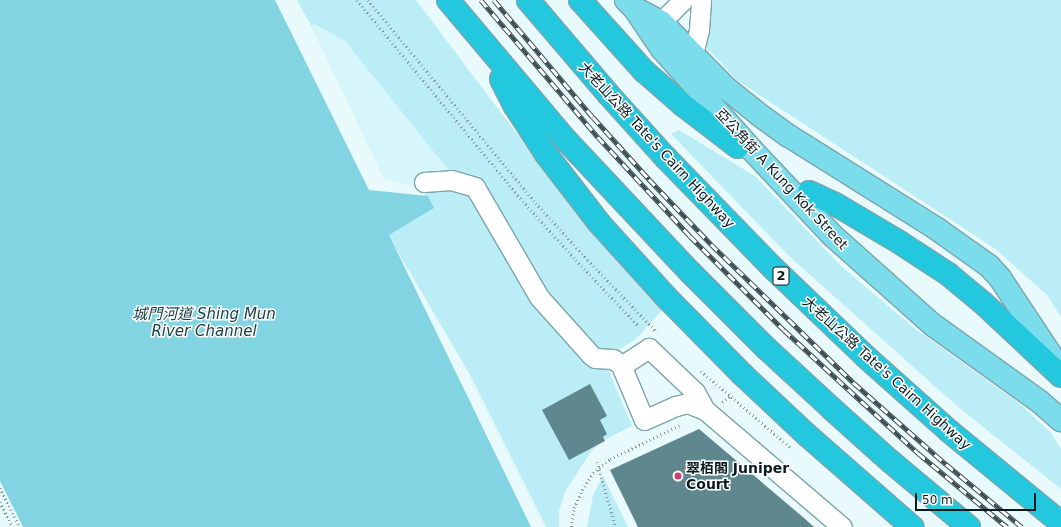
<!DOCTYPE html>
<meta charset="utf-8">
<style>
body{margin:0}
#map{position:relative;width:1061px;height:527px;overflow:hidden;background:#e9fafd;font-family:"DejaVu Sans","Noto Sans TC",sans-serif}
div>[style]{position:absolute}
.built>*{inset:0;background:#d6f6fb}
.green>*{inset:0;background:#bbedf6}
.water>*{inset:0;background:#83d4e2}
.building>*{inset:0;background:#5f878e}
.path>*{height:2.5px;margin-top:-1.25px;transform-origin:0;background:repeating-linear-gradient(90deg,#859699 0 1px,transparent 0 4px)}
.roads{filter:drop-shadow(1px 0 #7ca5ac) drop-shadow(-1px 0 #7ca5ac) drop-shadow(0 1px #7ca5ac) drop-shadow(0 -1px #7ca5ac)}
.minor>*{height:19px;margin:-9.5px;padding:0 9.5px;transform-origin:9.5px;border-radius:9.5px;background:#fff}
.major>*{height:22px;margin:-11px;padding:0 11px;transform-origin:11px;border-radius:11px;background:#7bddeb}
.highway>*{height:22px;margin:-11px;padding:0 11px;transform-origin:11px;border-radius:11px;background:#23c7de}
.rail>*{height:4.5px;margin-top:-2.25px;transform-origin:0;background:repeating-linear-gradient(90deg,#fff 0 9px,#3c4d50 0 18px);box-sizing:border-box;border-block:1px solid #3c4d50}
.dots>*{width:11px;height:11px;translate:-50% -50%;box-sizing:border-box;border:2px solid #fff;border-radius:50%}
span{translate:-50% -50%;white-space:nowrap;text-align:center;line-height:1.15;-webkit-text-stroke:3px #fff;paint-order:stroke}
.shield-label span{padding:1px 3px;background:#fff;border:1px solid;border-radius:3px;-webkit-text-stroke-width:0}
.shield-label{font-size:13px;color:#0a1b1e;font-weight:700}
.street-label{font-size:14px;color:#0a1b1e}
.poi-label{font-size:14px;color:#0a1b1e;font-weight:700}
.left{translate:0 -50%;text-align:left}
.water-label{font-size:15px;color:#1a4147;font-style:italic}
.scale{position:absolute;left:915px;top:493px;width:121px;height:18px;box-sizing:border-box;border:2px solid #0a1b1e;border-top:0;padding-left:5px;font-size:12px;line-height:14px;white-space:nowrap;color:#0a1b1e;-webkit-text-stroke:3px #fff;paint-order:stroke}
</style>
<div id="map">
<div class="built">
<i style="clip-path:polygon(314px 24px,345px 41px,450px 172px,424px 189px,384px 179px,311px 26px)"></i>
</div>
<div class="green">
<i style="clip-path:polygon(297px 0,416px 0,557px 187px,663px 309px,636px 339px,605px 358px,540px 292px,478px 185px,450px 172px,345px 41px,314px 24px,311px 26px)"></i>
<i style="clip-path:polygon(710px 0,1061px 0,1061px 317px,1047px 295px,994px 248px,738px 81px,706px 47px)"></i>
<i style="clip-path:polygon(679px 130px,755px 176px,840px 265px,914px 328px,1020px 404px,1051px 433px,1061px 449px,1061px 489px,957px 406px,790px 257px,671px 134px)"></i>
<i style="clip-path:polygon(435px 183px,475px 195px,545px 319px,558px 331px,604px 360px,632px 426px,601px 442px,592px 450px,565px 492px,559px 511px,559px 527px,546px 527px,469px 373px,388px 235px)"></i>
<i style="clip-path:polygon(603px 476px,628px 527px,587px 527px,593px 495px)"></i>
</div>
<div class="water">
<i style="clip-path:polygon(0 0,275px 0,369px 190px,428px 196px,434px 208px,389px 235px,531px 527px,23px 527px,0 481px)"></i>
</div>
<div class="building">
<i style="clip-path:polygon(590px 384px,607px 416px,600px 420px,607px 434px,603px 437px,605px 441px,569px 460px,542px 410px)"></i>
<i style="clip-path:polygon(699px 429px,804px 518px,814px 527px,638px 527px,610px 470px)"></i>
</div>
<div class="path">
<i style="left:357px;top:0;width:249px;rotate:50.5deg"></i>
<i style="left:515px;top:192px;width:91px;rotate:48.1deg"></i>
<i style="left:576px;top:260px;width:90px;rotate:46.4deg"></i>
<i style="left:368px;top:0;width:264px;rotate:50.4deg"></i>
<i style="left:536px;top:203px;width:77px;rotate:47.6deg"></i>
<i style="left:588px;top:260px;width:100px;rotate:46.2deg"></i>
<i style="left:701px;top:371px;width:117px;rotate:40.5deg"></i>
<i style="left:722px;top:402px;width:10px;rotate:-37deg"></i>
<i style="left:597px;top:462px;width:68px;rotate:73.7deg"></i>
<i style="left:0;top:488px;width:44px;rotate:62.9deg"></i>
<i style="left:0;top:502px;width:28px;rotate:63deg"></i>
<i style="left:571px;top:527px;width:19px;rotate:-81deg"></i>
<i style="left:574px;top:508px;width:20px;rotate:-66deg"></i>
<i style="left:582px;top:490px;width:20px;rotate:-57deg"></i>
<i style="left:593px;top:473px;width:22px;rotate:-39deg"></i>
<i style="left:610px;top:459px;width:80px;rotate:-25.9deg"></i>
</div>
<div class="roads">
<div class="minor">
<i style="left:661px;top:22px;width:31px;rotate:-45deg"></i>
<i style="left:693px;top:54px;width:25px;rotate:-76deg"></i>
<i style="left:699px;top:30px;width:30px;rotate:-86deg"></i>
<i style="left:424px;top:182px;width:27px;rotate:-4deg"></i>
<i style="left:451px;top:180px;width:25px;rotate:16deg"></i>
<i style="left:475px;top:187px;width:127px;rotate:59.8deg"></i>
<i style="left:539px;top:297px;width:78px;rotate:48.1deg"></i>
<i style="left:591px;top:355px;width:5px;rotate:37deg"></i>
<i style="left:595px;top:358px;width:18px;rotate:3deg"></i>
<i style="left:613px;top:359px;width:14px;rotate:36deg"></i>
<i style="left:705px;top:410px;width:21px;rotate:-119deg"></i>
<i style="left:695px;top:392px;width:64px;rotate:-136.3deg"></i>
<i style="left:649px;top:348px;width:30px;rotate:147deg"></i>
<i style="left:624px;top:364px;width:6px;rotate:99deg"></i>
<i style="left:623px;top:370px;width:54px;rotate:67.2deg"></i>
<i style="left:644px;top:420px;width:35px;rotate:-24deg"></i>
<i style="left:676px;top:406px;width:11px;rotate:-15deg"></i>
<i style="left:687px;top:403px;width:19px;rotate:21deg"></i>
<i style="left:705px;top:410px;width:180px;rotate:40.5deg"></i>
</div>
<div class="major">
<i style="left:626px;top:0;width:13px;rotate:45deg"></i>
<i style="left:635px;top:9px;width:48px;rotate:56deg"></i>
<i style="left:662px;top:49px;width:134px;rotate:48.3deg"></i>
<i style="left:751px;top:149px;width:120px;rotate:46.7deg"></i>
<i style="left:833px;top:236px;width:134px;rotate:41.7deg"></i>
<i style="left:933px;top:325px;width:132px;rotate:35.7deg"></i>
<i style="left:1040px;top:402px;width:28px;rotate:41deg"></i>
<i style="left:640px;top:11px;width:24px;rotate:28deg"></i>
<i style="left:661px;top:22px;width:93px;rotate:45.4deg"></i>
<i style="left:726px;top:88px;width:45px;rotate:38.7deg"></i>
<i style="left:761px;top:116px;width:34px;rotate:36deg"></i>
<i style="left:789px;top:136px;width:175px;rotate:32.1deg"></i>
<i style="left:937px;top:229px;width:64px;rotate:35.4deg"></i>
<i style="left:989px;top:266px;width:16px;rotate:47deg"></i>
<i style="left:1000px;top:278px;width:110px;rotate:56.5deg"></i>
</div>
<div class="highway">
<i style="left:448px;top:0;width:183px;rotate:49.9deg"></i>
<i style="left:566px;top:140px;width:181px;rotate:46.8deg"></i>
<i style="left:690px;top:272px;width:107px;rotate:45deg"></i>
<i style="left:766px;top:348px;width:90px;rotate:42.7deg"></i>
<i style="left:832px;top:409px;width:78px;rotate:41.9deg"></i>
<i style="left:890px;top:461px;width:103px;rotate:39.9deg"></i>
<i style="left:528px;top:0;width:125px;rotate:49.5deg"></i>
<i style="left:609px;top:95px;width:84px;rotate:47.9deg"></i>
<i style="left:665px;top:157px;width:155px;rotate:45.8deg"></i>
<i style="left:773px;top:268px;width:129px;rotate:43.7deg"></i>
<i style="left:866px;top:357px;width:111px;rotate:41.7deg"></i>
<i style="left:949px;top:431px;width:145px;rotate:39.4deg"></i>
<i style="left:580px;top:0;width:96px;rotate:48deg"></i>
<i style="left:644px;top:71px;width:52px;rotate:41.1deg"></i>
<i style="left:683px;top:105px;width:69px;rotate:37.4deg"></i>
<i style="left:501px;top:79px;width:30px;rotate:63deg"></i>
<i style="left:515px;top:106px;width:57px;rotate:57.1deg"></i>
<i style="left:546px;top:154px;width:88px;rotate:52.4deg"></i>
<i style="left:600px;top:224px;width:97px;rotate:47.9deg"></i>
<i style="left:665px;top:296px;width:110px;rotate:45.4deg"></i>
<i style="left:742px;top:374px;width:89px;rotate:43.2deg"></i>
<i style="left:807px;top:435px;width:140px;rotate:41.2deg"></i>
<i style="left:809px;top:192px;width:29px;rotate:25deg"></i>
<i style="left:835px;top:204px;width:74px;rotate:30.7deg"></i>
<i style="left:899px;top:242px;width:59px;rotate:33.1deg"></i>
<i style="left:948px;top:274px;width:45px;rotate:39.6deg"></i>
<i style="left:983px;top:303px;width:107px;rotate:43.1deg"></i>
</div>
</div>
<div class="rail">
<i style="left:481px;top:0;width:180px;rotate:49.5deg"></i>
<i style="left:598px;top:137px;width:135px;rotate:47.1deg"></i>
<i style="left:690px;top:236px;width:133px;rotate:45deg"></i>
<i style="left:784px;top:330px;width:87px;rotate:42.7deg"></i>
<i style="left:848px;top:389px;width:95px;rotate:42.4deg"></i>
<i style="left:918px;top:453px;width:116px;rotate:39.7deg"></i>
<i style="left:494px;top:0;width:153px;rotate:49.8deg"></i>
<i style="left:593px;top:117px;width:84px;rotate:47.9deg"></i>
<i style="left:649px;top:179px;width:90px;rotate:46.4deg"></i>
<i style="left:711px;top:244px;width:199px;rotate:44.2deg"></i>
<i style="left:854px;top:383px;width:123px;rotate:41.4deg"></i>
<i style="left:946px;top:464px;width:99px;rotate:39.7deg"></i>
</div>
<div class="dots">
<i style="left:678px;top:476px;background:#ca3f76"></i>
</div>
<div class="shield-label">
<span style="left:781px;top:276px">2</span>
</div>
<div class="street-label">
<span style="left:657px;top:145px;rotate:47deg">大老山公路 Tate's Cairn Highway</span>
<span style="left:782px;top:179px;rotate:47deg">亞公角街 A Kung Kok Street</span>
<span style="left:887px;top:373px;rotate:42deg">大老山公路 Tate's Cairn Highway</span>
</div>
<div class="poi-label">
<span class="left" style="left:686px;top:476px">翠栢閣 Juniper<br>Court</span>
</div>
<div class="water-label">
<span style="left:204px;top:323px">城門河道 Shing Mun<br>River Channel</span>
</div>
<div class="scale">50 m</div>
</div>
